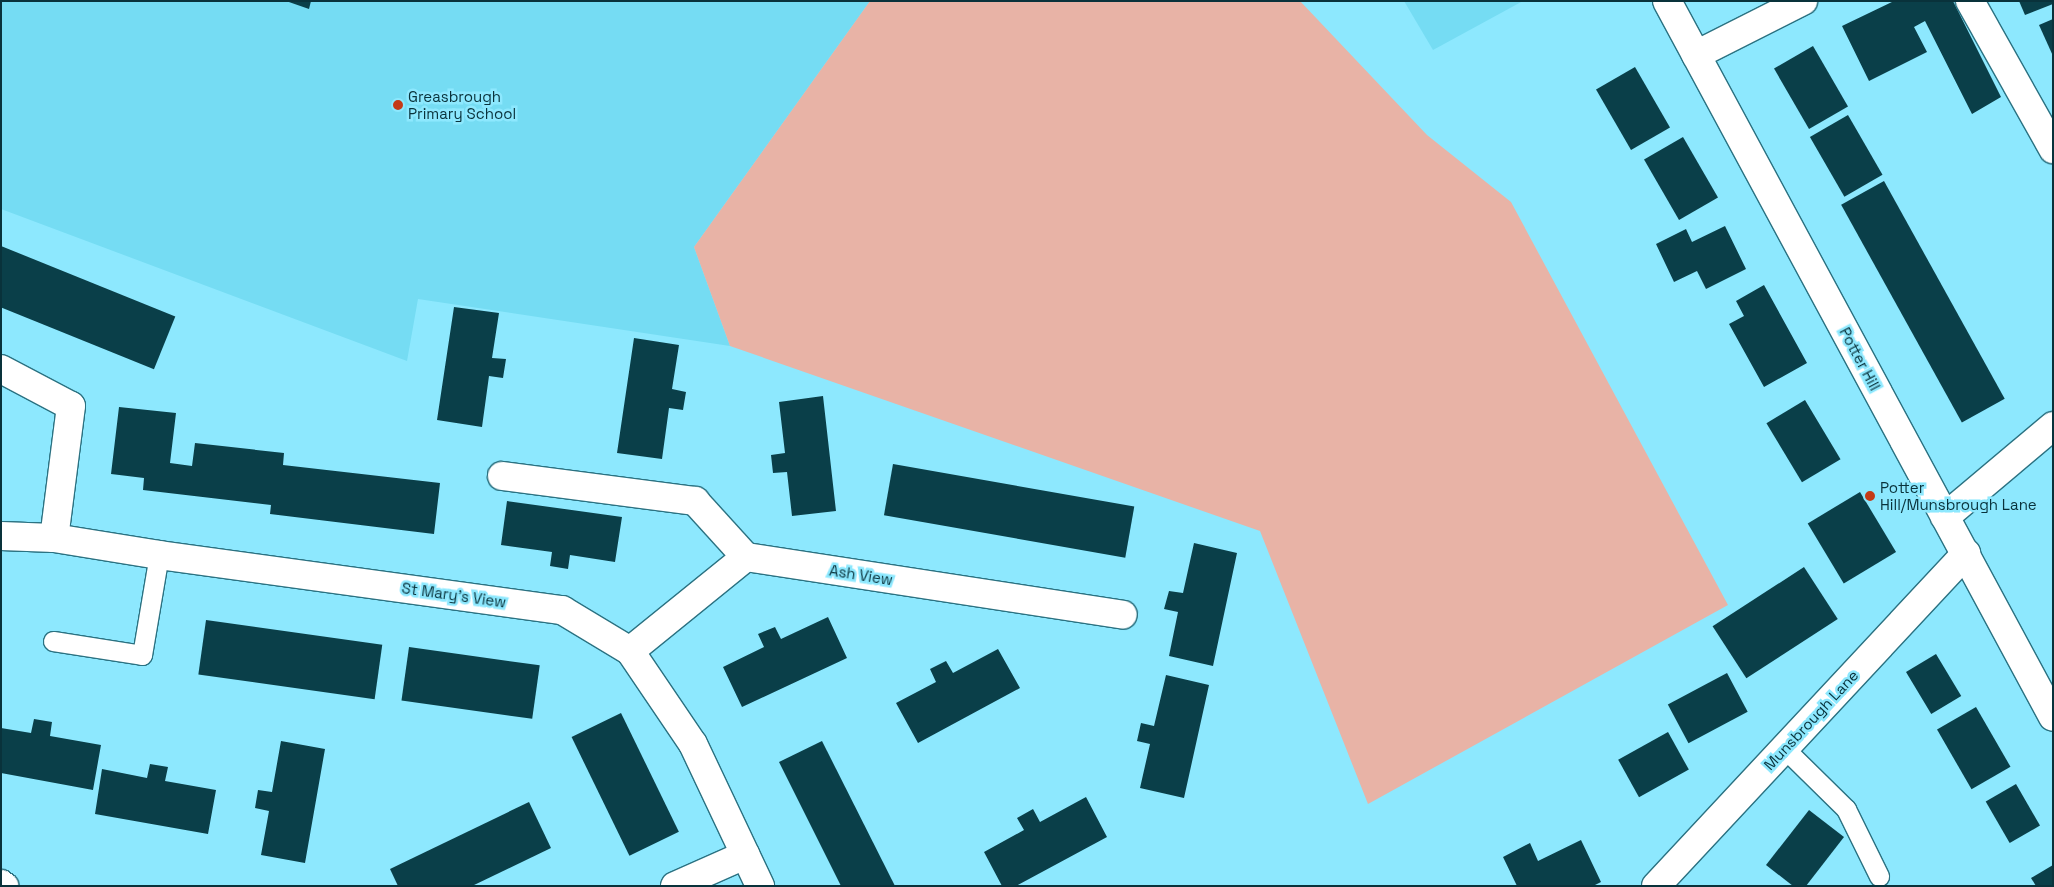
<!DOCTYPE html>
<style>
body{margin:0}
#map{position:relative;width:2054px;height:887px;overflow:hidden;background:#8de8fe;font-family:"Space Grotesk",sans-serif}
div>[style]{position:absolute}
.built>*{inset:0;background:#75dcf3}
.green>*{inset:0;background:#e8b3a6}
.building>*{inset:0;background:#0a3f49;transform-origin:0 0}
.roads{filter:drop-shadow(1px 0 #2b7282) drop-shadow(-1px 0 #2b7282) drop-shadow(0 1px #2b7282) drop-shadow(0 -1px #2b7282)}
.service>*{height:19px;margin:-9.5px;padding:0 9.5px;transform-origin:9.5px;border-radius:9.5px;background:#fff}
.minor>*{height:28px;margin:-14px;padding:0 14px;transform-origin:14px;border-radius:14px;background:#fff}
.tertiary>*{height:28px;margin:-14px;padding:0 14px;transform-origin:14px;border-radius:14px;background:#fff}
.secondary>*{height:28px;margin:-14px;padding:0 14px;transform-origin:14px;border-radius:14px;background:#fff}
.dots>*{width:14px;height:14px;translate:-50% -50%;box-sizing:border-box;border:2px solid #8de8fe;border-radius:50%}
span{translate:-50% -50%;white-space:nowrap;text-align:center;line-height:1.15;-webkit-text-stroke:5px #8de8fe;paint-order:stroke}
.poi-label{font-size:15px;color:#09323b}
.left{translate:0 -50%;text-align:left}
.street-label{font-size:15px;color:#09323b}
.frame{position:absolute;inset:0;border:2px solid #09323b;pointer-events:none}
</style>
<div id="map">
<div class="built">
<i style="clip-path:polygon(1px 1px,870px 1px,694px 247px,730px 346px,418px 299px,407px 361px,1px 209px)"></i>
<i style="clip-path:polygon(1404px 1px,1523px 1px,1433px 50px)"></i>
</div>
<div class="green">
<i style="clip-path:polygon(870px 1px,1300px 1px,1427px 135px,1511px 202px,1728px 605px,1368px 804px,1260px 531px,730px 346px,694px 247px)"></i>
</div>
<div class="building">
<i style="clip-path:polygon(286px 1px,311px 1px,309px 9px)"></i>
<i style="clip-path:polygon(1894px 1px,1953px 1px,2001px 97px,1972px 114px,1925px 21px,1914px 27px,1927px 52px,1869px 81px,1842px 26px)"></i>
<i style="clip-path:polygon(2019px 1px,2053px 1px,2053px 4px,2025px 15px)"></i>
<i style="clip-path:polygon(2053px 19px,2053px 56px,2039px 25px)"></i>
<i style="left:1813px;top:46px;width:70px;height:45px;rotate:60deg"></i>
<i style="left:1635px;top:67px;width:70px;height:45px;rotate:60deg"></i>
<i style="left:1848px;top:115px;width:69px;height:44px;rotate:60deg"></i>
<i style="left:1683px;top:137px;width:70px;height:45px;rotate:60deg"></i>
<i style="left:1884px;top:181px;width:249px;height:49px;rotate:61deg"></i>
<i style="clip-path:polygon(1725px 226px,1746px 269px,1706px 289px,1697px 271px,1674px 282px,1656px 244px,1686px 229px,1692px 242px)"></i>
<i style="left:1px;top:246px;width:188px;height:57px;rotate:22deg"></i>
<i style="clip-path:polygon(1764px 285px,1807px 363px,1764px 387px,1729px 324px,1744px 316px,1736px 301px)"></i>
<i style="clip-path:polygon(454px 307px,499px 313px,492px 358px,506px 359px,503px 378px,489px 376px,482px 427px,437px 420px)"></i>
<i style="clip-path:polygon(634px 338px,679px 345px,672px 389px,686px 392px,683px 410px,669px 408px,662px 459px,617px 453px)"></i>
<i style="clip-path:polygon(823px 396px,836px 511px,792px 516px,787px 472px,773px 473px,771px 455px,785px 453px,779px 402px)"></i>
<i style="left:1805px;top:400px;width:69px;height:45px;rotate:59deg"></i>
<i style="clip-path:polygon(119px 407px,176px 413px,170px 463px,192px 466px,195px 443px,284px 453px,283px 465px,440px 483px,434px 534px,270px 514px,271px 505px,143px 490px,144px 478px,111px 474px)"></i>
<i style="left:893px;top:464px;width:245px;height:52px;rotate:10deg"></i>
<i style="left:1860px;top:492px;width:70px;height:61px;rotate:59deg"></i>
<i style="clip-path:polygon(507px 501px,622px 517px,615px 562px,570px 555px,568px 569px,550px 566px,552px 552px,501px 545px)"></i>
<i style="clip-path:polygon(1194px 543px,1237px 553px,1213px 666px,1169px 656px,1178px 612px,1164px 609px,1169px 591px,1183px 593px)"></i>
<i style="left:1804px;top:567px;width:62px;height:109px;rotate:57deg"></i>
<i style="clip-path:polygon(828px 617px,847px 658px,742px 707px,723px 667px,764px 647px,758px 634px,775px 627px,781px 639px)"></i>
<i style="left:206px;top:620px;width:178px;height:55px;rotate:8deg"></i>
<i style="left:409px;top:647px;width:132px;height:54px;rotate:8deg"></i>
<i style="clip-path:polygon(998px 649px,1020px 688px,918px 743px,896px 703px,936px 682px,930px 669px,946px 661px,953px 673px)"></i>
<i style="left:1936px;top:654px;width:49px;height:35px;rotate:59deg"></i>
<i style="left:1727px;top:673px;width:44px;height:67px;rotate:62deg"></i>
<i style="clip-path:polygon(1166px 675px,1209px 685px,1184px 798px,1140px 788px,1150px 744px,1137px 741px,1141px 723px,1154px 726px)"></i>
<i style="left:1976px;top:707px;width:69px;height:45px;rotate:60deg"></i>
<i style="left:621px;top:713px;width:132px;height:55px;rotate:64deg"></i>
<i style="clip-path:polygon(34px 719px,52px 722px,50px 736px,101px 745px,93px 790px,1px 773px,1px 728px,31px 733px)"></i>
<i style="left:1668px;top:732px;width:43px;height:57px;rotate:61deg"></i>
<i style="clip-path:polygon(281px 741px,325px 749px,305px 863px,261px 855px,269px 811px,255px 808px,258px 790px,272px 792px)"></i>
<i style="clip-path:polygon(822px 741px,895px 886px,841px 886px,779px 762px)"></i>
<i style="clip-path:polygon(150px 764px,168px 767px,165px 781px,216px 790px,208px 834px,95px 814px,102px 769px,147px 778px)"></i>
<i style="left:2016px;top:784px;width:48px;height:35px;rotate:60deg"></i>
<i style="clip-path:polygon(1086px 797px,1107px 837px,1016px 886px,1002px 886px,984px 852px,1024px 830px,1017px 818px,1033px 809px,1040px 822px)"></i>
<i style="clip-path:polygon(529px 802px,551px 848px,472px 886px,398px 886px,390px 869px)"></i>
<i style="clip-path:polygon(1809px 810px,1844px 837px,1806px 886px,1793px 886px,1766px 865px)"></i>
<i style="clip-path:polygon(1581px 840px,1601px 882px,1593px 886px,1517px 886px,1503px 857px,1530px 843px,1538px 861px)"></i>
<i style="clip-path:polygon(2053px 865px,2053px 886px,2036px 886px,2031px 878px)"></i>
</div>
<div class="roads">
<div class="service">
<i style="left:53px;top:641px;width:90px;rotate:8.9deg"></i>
<i style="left:142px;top:655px;width:101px;rotate:-80.4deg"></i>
<i style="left:1784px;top:748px;width:87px;rotate:44.5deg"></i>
<i style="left:1846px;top:809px;width:75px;rotate:63.8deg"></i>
</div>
<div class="minor">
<i style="left:1970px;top:1px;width:170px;rotate:60.7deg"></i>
<i style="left:1696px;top:55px;width:120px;rotate:-26.8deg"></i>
<i style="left:1px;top:369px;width:79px;rotate:27.9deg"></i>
<i style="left:71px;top:406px;width:133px;rotate:97.3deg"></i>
<i style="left:502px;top:476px;width:195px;rotate:7.4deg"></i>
<i style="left:695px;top:501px;width:76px;rotate:47.7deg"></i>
<i style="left:1945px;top:517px;width:141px;rotate:-40.1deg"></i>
<i style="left:1px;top:536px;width:53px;rotate:2.2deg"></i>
<i style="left:54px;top:538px;width:106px;rotate:9.2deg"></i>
<i style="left:159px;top:555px;width:407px;rotate:7.8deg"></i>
<i style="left:562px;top:610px;width:79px;rotate:31.1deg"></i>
<i style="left:630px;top:651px;width:112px;rotate:55.9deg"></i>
<i style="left:693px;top:744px;width:157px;rotate:64.7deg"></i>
<i style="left:630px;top:651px;width:149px;rotate:-39deg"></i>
<i style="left:746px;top:557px;width:381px;rotate:8.7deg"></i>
<i style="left:675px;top:886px;width:77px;rotate:-23.9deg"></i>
<i style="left:1656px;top:886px;width:455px;rotate:-47deg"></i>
</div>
<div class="tertiary">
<i style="left:1px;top:884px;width:4px;rotate:34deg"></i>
</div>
<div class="secondary">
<i style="left:1667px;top:1px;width:813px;rotate:61.67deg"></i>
</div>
</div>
<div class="dots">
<i style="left:398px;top:105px;background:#c43a17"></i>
<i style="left:1870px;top:496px;background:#c43a17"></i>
</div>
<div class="poi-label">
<span class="left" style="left:408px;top:105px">Greasbrough<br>Primary School</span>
<span class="left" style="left:1880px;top:496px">Potter<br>Hill/Munsbrough Lane</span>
</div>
<div class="street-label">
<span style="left:1860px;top:359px;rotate:62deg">Potter Hill</span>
<span style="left:861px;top:575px;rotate:9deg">Ash View</span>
<span style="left:454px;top:595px;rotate:8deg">St Mary's View</span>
<span style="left:1811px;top:720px;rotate:-47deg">Munsbrough Lane</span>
</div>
<div class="frame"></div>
</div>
